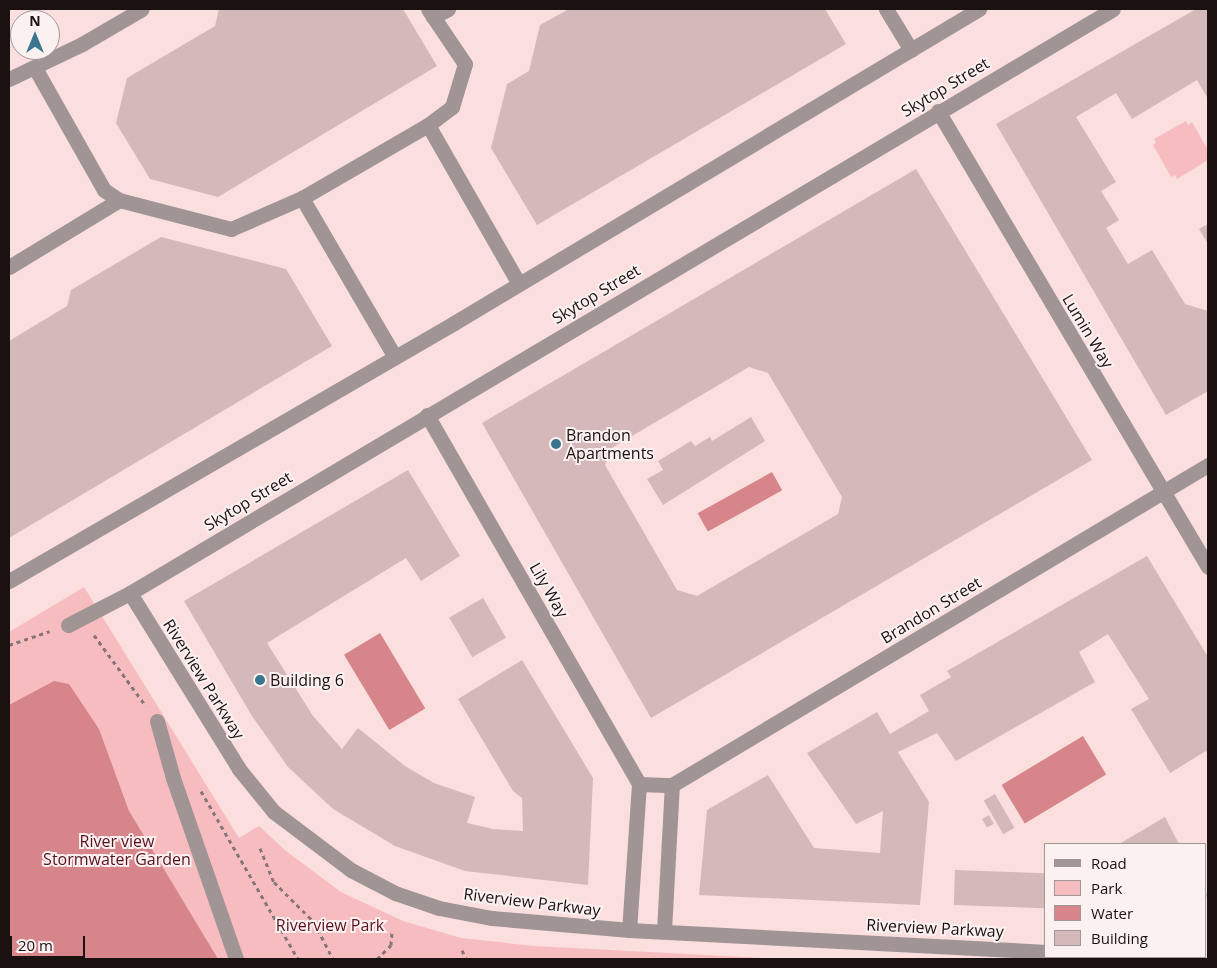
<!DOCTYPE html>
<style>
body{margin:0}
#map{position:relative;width:1217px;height:968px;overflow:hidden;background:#fbdfdf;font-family:"Open Sans",sans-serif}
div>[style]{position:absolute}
.green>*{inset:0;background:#f7bcbf}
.water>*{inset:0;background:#d6858a;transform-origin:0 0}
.building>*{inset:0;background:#d5b9ba;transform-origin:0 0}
.path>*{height:3px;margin-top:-1.5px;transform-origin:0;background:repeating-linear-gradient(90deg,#887676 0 4px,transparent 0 8px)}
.minor>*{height:15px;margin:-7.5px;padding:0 7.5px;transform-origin:7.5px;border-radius:7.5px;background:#a09495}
.dots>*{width:14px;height:14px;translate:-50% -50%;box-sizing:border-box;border:2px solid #fcf1f1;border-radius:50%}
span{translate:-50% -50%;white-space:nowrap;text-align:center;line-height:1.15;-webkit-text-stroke:4px #fcf1f1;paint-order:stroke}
.street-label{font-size:16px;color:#1a1111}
.poi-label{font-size:16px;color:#1a1111}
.left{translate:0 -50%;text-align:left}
.park-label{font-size:16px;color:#59111e}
.frame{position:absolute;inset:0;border:10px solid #1a1111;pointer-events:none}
.legend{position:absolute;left:1044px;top:843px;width:162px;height:115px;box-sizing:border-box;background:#fcf1f1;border:1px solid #a29797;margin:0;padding:6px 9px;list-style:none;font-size:15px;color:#1a1111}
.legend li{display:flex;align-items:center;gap:10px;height:25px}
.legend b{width:25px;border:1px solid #a29797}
.north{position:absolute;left:10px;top:10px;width:50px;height:50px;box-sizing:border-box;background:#fcf1f1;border:1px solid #a29797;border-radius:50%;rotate:0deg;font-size:14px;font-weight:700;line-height:20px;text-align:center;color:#1a1111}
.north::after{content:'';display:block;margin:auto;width:18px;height:22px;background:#39758d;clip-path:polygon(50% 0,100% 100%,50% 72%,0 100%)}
.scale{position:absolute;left:10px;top:936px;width:75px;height:22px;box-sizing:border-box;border:2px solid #1a1111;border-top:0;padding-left:6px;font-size:15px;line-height:18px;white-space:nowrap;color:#1a1111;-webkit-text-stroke:4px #fcf1f1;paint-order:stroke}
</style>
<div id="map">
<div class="green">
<i style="clip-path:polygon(1186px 121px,1188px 125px,1192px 122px,1208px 150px,1208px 160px,1177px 179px,1175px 175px,1171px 177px,1153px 145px,1156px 143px,1154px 139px)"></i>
<i style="clip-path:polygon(84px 587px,239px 838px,259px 826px,286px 851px,341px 892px,403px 921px,461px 938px,534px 946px,782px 959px,9px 959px,9px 632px)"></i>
</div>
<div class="water">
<i style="left:772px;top:472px;width:21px;height:85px;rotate:61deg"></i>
<i style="left:380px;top:633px;width:88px;height:42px;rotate:59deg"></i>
<i style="clip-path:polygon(54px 681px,69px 684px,99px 729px,129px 811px,218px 959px,9px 959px,9px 705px)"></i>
<i style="left:1083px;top:736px;width:45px;height:95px;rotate:59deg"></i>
</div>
<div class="building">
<i style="clip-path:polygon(219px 9px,403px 9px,437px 66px,218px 197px,150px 179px,116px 123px,127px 78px,215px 26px)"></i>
<i style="clip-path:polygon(569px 9px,825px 9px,846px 44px,537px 225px,491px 148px,507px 84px,529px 71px,540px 25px)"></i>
<i style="clip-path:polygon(1196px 9px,1208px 9px,1208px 99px,1197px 80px,1132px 119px,1116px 93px,1076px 117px,1116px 182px,1101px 191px,1119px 220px,1106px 228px,1128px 264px,1152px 250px,1185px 304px,1208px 311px,1208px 391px,1166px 415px,996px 124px)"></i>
<i style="clip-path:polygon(evenodd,916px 169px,1092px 460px,651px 718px,482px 423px,916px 169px,749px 367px,768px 373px,842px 497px,838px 514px,697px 596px,677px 590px,605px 465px,610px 449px,749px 367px)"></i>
<i style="clip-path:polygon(1208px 224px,1208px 244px,1199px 229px)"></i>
<i style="clip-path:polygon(161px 237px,286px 269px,332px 346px,9px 538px,9px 341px,67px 306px,71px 290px)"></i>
<i style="clip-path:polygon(751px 417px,765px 441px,663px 505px,647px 479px,663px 470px,658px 461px,691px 441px,695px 446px,710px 437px,712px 441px)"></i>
<i style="clip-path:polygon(408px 470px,460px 556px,421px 581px,406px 558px,267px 643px,313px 716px,342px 749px,358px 728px,405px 766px,434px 783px,475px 797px,467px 823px,493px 829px,523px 831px,522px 798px,513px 791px,458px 699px,522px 660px,593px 778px,588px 885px,465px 871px,395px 846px,333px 809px,288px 767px,252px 716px,184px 601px)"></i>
<i style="clip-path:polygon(1147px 556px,1208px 657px,1208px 754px,1206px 751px,1170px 773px,1131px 709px,1149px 699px,1108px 634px,1079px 652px,1095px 682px,956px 761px,937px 733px,898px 752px,929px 802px,920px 905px,699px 895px,707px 810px,768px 775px,814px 848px,880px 853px,883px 811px,856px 824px,807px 753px,877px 712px,890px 734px,929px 711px,920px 695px,951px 677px,947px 671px)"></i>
<i style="left:483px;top:598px;width:46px;height:39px;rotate:60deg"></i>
<i style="left:995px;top:794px;width:39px;height:13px;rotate:60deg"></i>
<i style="left:989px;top:815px;width:10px;height:8px;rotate:61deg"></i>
<i style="clip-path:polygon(1165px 817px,1179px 844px,1119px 844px)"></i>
<i style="left:955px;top:870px;width:91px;height:35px;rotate:2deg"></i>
<i style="left:1206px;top:893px;width:2px;height:45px;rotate:27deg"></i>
</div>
<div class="path">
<i style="left:94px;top:635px;width:88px;rotate:53.8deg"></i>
<i style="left:9px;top:645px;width:43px;rotate:-18.9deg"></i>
<i style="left:201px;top:791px;width:194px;rotate:60deg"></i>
<i style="left:260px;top:848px;width:37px;rotate:68deg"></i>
<i style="left:274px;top:882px;width:57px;rotate:45deg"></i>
<i style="left:314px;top:922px;width:42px;rotate:62.8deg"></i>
<i style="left:462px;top:950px;width:10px;rotate:66deg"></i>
<i style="left:377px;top:959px;width:20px;rotate:-45deg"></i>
<i style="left:391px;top:945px;width:13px;rotate:-86deg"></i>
</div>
<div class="minor">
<i style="left:886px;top:9px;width:48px;rotate:58.6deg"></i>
<i style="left:433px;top:17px;width:17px;rotate:-28deg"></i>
<i style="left:35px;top:68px;width:140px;rotate:60.5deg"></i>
<i style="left:104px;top:190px;width:18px;rotate:34deg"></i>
<i style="left:119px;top:200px;width:116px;rotate:14.5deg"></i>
<i style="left:231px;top:229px;width:77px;rotate:-23.6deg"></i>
<i style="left:302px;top:198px;width:146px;rotate:-30.1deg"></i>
<i style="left:428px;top:125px;width:30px;rotate:-37deg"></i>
<i style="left:452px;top:107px;width:45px;rotate:-73.2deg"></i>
<i style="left:465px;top:64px;width:66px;rotate:-123.9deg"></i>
<i style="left:9px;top:79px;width:81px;rotate:-25.6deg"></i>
<i style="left:82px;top:44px;width:69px;rotate:-30.3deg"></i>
<i style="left:938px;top:111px;width:530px;rotate:59.37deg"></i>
<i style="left:428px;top:125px;width:183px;rotate:60.2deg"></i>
<i style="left:302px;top:198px;width:184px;rotate:59.7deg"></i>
<i style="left:9px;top:267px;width:129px;rotate:-31.3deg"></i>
<i style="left:427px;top:415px;width:426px;rotate:60.1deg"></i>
<i style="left:639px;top:784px;width:146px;rotate:93.9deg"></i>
<i style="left:9px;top:581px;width:514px;rotate:-30.1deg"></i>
<i style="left:454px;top:323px;width:612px;rotate:-30.88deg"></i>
<i style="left:130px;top:593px;width:207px;rotate:58.2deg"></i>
<i style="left:239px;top:769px;width:55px;rotate:50.9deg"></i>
<i style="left:274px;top:812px;width:96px;rotate:37deg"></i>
<i style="left:351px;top:870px;width:50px;rotate:27.6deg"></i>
<i style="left:395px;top:893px;width:46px;rotate:18.8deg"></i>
<i style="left:439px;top:908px;width:54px;rotate:10.7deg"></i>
<i style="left:492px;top:918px;width:138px;rotate:5deg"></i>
<i style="left:629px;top:930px;width:418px;rotate:3deg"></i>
<i style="left:68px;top:625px;width:70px;rotate:-27.3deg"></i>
<i style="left:130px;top:593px;width:1143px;rotate:-30.71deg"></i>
<i style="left:157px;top:721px;width:59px;rotate:74.3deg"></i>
<i style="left:173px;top:778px;width:192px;rotate:70.8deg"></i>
<i style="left:639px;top:784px;width:33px;rotate:2deg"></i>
<i style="left:672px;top:785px;width:624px;rotate:-30.84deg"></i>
<i style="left:664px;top:931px;width:146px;rotate:-86.9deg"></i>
<i style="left:1084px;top:957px;width:18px;rotate:6deg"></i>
</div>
<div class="dots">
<i style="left:556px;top:444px;background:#39758d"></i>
<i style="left:260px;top:680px;background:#39758d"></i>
</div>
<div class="street-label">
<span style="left:945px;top:87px;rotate:-31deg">Skytop Street</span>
<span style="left:596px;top:294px;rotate:-31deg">Skytop Street</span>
<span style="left:1088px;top:331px;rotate:59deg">Lumin Way</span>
<span style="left:248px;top:501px;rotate:-31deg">Skytop Street</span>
<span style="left:549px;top:590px;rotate:60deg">Lily Way</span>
<span style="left:931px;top:610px;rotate:-31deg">Brandon Street</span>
<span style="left:204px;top:679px;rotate:58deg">Riverview Parkway</span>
<span style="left:532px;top:902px;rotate:7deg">Riverview Parkway</span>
<span style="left:935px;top:928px;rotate:3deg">Riverview Parkway</span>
</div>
<div class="poi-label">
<span class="left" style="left:566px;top:444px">Brandon<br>Apartments</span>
<span class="left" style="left:270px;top:680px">Building 6</span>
</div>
<div class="park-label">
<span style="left:117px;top:850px">River view<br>Stormwater Garden</span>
<span style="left:330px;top:925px">Riverview Park</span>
</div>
<div class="frame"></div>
<ul class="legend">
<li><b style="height:6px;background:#a09495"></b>Road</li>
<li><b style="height:14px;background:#f7bcbf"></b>Park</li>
<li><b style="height:14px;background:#d6858a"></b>Water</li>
<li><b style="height:14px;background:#d5b9ba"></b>Building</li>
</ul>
<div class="north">N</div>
<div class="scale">20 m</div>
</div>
